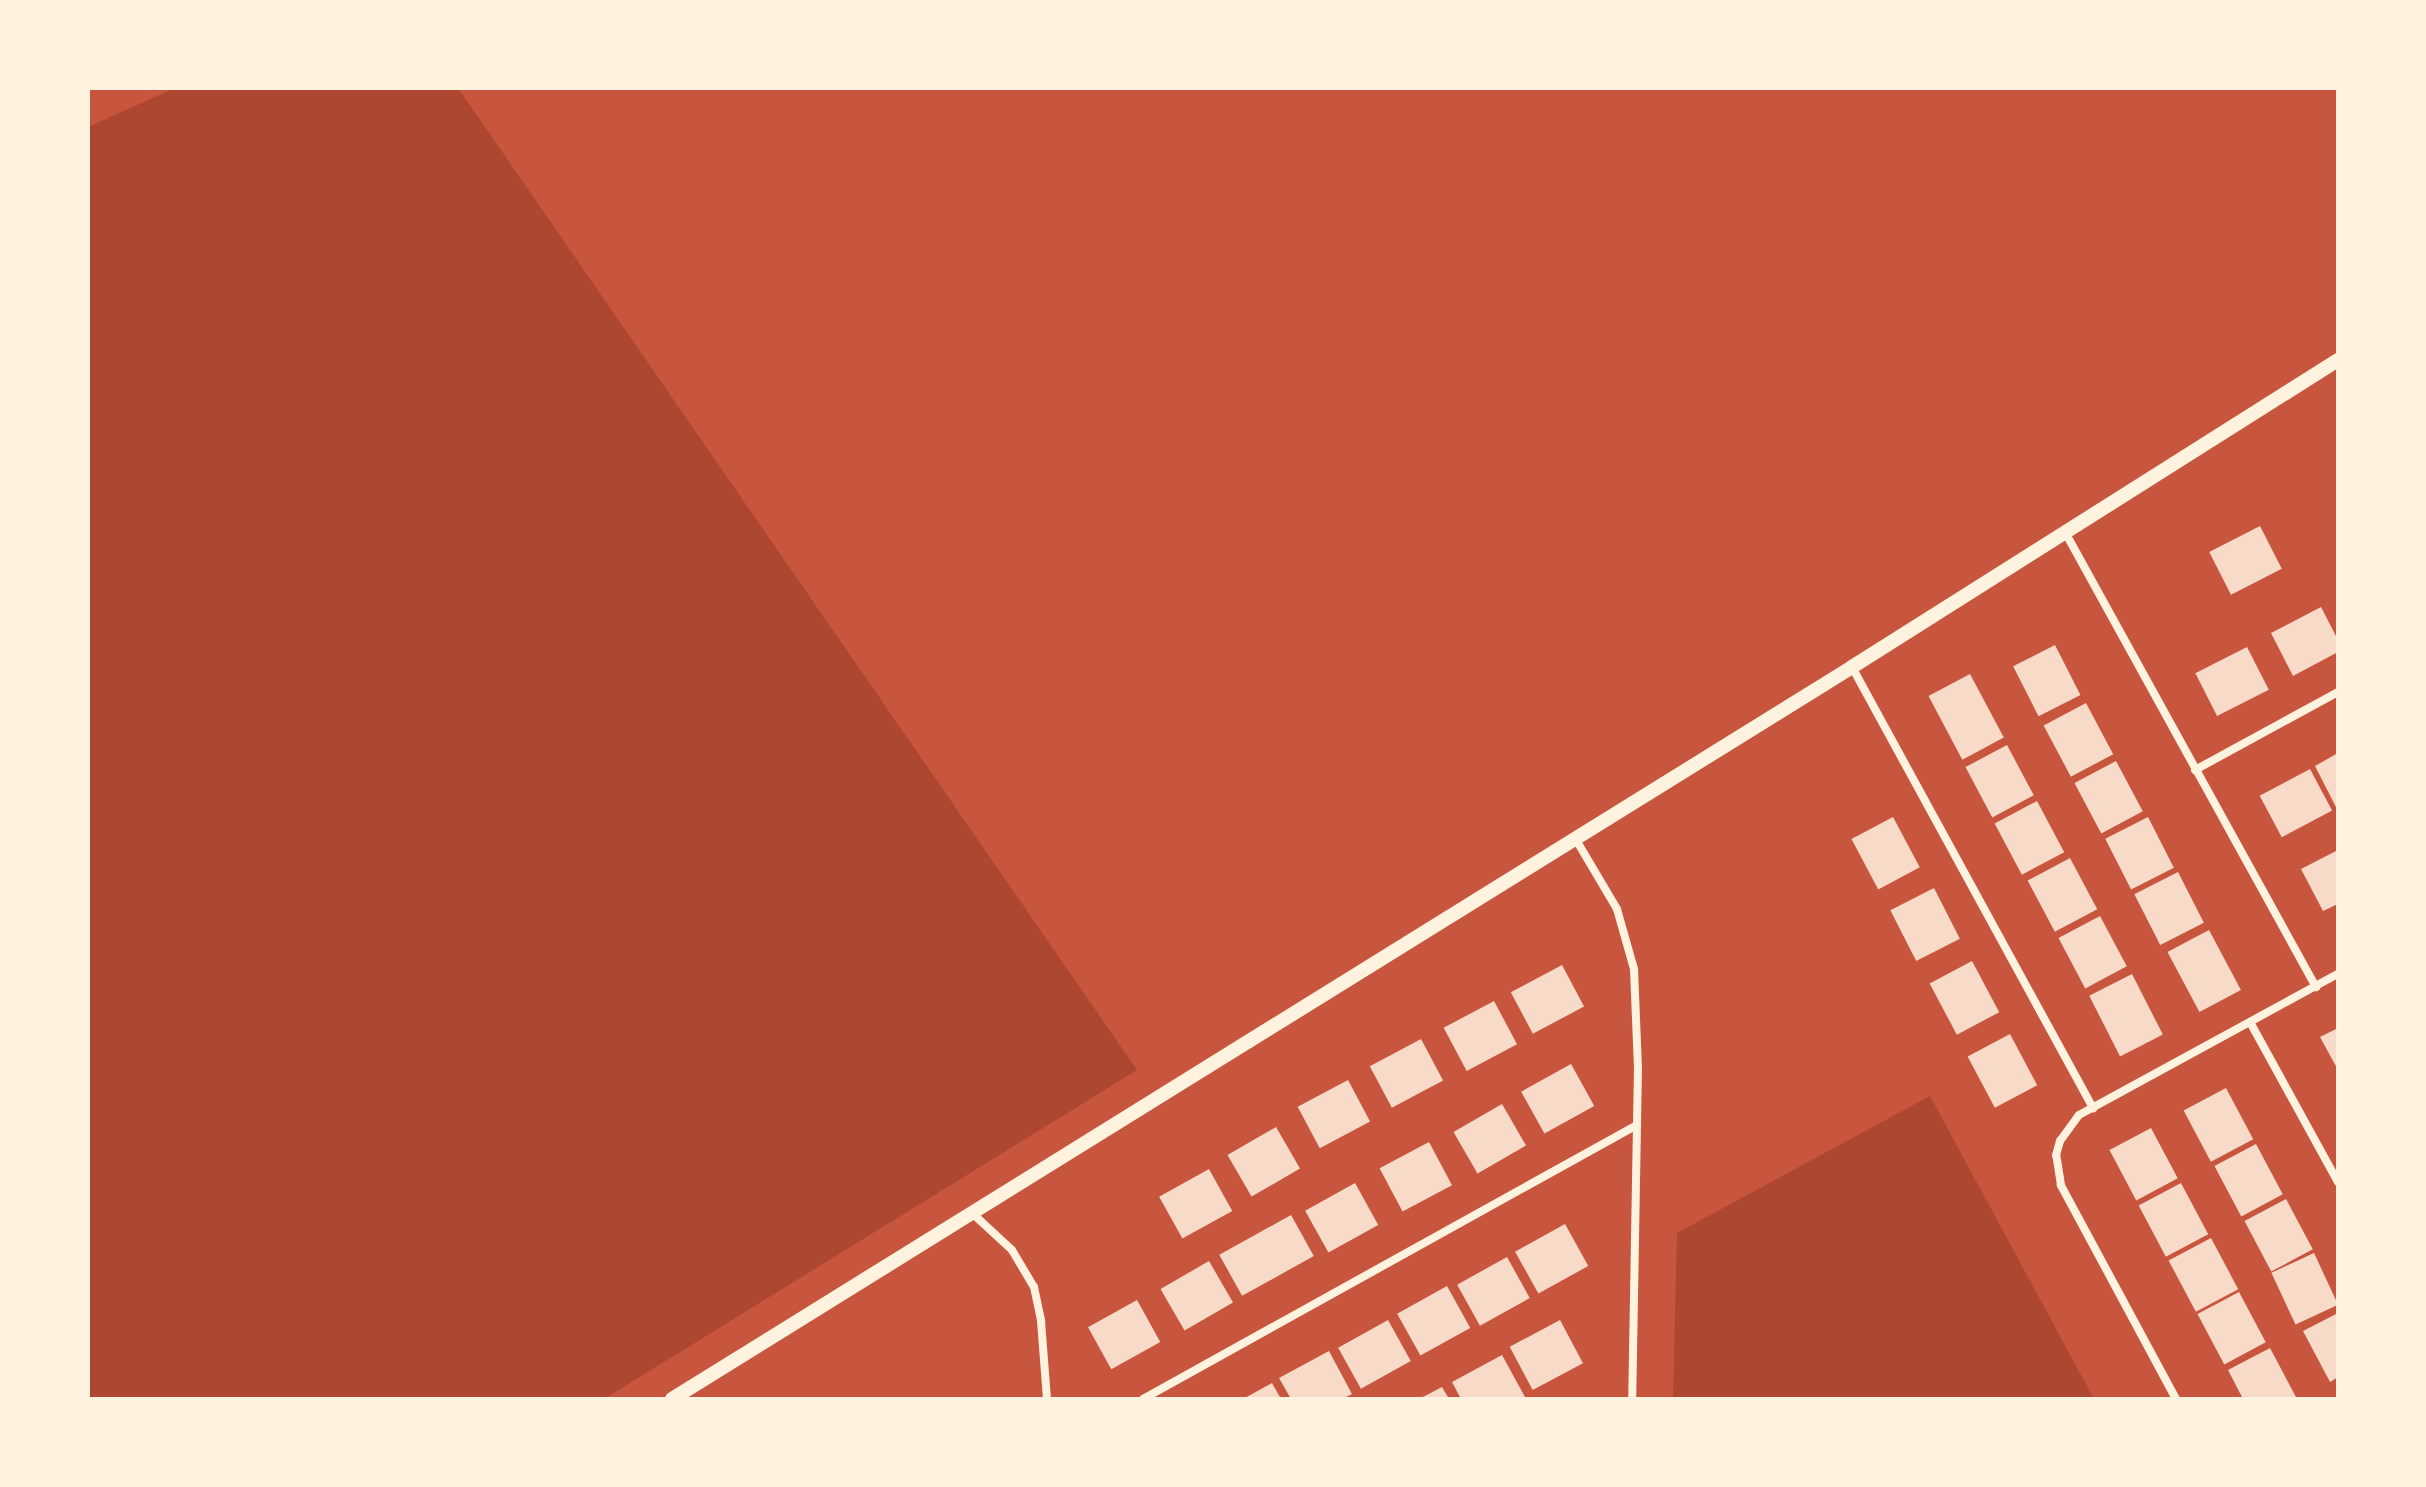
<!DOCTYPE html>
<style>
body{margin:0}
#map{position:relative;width:2426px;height:1487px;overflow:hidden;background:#c8553d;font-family:Spectral,serif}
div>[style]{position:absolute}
.green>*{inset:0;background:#ae4732}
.building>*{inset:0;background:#f7dbc8;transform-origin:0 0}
.minor>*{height:8px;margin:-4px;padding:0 4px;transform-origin:4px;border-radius:4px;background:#fff3e0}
.tertiary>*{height:14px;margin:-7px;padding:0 7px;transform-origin:7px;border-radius:7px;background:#fff3e0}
span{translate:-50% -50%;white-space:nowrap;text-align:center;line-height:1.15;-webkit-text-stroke:6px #fff3e0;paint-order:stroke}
.frame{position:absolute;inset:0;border:90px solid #fff3e0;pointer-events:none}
</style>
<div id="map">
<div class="green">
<i style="clip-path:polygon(175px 88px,458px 88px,1137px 1070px,604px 1399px,88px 1399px,88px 127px)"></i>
<i style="clip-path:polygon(1930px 1096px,2094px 1399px,1673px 1399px,1677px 1233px)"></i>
</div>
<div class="building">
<i style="left:2260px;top:526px;width:48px;height:57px;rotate:63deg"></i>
<i style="clip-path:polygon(2321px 607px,2338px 640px,2338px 652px,2293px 676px,2271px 633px)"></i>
<i style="left:2055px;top:645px;width:56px;height:47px;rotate:63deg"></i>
<i style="left:2247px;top:647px;width:48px;height:58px;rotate:63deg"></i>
<i style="left:1970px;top:674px;width:72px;height:47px;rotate:62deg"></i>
<i style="left:2086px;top:703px;width:58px;height:48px;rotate:62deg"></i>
<i style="left:2007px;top:745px;width:57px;height:47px;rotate:62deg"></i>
<i style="clip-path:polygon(2338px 753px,2338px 811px,2315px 766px)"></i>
<i style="left:2116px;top:761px;width:57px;height:47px;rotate:62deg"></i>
<i style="left:2310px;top:769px;width:47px;height:57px;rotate:62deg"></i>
<i style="left:2037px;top:801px;width:58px;height:48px;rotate:62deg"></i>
<i style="left:1893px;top:817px;width:57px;height:47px;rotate:62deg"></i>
<i style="left:2148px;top:817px;width:57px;height:48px;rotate:63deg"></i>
<i style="clip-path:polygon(2338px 850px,2338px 904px,2323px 911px,2301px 869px)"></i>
<i style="left:2070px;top:858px;width:58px;height:48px;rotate:62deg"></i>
<i style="left:2178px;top:872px;width:57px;height:49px;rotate:63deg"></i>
<i style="left:1934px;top:888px;width:57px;height:49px;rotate:63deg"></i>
<i style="left:2100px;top:916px;width:57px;height:47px;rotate:62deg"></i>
<i style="left:2209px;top:930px;width:68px;height:47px;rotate:62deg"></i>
<i style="left:1972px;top:961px;width:58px;height:48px;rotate:62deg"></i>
<i style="left:1562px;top:965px;width:47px;height:58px;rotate:62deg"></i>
<i style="left:2132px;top:974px;width:68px;height:48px;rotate:63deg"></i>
<i style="left:1494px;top:1001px;width:49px;height:57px;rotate:62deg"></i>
<i style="clip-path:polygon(2338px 1028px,2338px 1070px,2320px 1037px)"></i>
<i style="left:2010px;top:1034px;width:58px;height:48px;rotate:62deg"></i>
<i style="left:1421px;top:1039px;width:47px;height:58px;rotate:62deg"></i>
<i style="left:1571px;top:1064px;width:48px;height:57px;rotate:61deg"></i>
<i style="left:1348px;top:1080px;width:47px;height:57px;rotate:62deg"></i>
<i style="left:2226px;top:1088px;width:58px;height:48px;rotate:62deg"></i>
<i style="left:1502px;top:1104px;width:48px;height:56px;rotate:60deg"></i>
<i style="left:1276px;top:1127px;width:48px;height:56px;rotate:60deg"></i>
<i style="left:2151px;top:1128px;width:57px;height:47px;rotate:62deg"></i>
<i style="left:1429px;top:1142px;width:49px;height:56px;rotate:62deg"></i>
<i style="left:2256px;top:1144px;width:57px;height:47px;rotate:62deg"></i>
<i style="left:1209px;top:1169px;width:48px;height:57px;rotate:61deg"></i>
<i style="left:1355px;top:1183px;width:48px;height:57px;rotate:61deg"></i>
<i style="left:2181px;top:1183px;width:58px;height:48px;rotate:62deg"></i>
<i style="left:2286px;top:1199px;width:57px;height:47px;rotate:62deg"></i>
<i style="left:1291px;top:1215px;width:47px;height:82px;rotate:61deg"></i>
<i style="left:1565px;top:1224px;width:48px;height:57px;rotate:61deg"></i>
<i style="left:2211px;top:1238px;width:58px;height:48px;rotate:62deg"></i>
<i style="left:2314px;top:1253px;width:57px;height:47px;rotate:65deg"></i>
<i style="left:1507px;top:1257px;width:47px;height:57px;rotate:61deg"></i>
<i style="left:1209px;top:1261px;width:48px;height:56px;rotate:60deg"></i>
<i style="left:1447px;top:1286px;width:48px;height:57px;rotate:61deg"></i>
<i style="left:2239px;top:1292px;width:57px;height:47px;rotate:62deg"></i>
<i style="left:1137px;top:1300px;width:48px;height:56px;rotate:61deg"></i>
<i style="clip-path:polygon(2338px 1313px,2338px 1377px,2330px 1382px,2303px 1331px)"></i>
<i style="left:1388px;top:1320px;width:47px;height:57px;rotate:61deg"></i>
<i style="left:1560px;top:1320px;width:49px;height:57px;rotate:62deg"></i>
<i style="clip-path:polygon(2270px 1348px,2297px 1399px,2243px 1399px,2228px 1370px)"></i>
<i style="clip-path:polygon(1329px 1351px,1352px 1394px,1342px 1399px,1291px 1399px,1279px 1378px)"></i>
<i style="clip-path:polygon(1502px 1355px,1525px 1397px,1461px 1399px,1452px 1382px)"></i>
<i style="clip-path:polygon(1272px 1383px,1281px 1399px,1243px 1399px)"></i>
<i style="clip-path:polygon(1442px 1387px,1449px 1399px,1419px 1399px)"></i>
</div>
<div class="minor">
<i style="left:2065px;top:532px;width:520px;rotate:61.12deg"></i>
<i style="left:1852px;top:667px;width:503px;rotate:61.34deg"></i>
<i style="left:2195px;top:770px;width:163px;rotate:-28.6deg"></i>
<i style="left:1575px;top:838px;width:82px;rotate:59.4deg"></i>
<i style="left:1617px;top:909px;width:62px;rotate:74.2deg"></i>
<i style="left:1634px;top:969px;width:98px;rotate:87.7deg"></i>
<i style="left:1638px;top:1067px;width:332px;rotate:91deg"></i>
<i style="left:2250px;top:1022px;width:183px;rotate:61.2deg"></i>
<i style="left:972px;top:1213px;width:54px;rotate:42.8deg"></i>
<i style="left:1012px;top:1250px;width:43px;rotate:59.3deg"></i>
<i style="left:1034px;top:1287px;width:35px;rotate:78deg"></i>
<i style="left:1041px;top:1321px;width:78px;rotate:85.6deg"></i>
<i style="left:1143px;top:1399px;width:565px;rotate:-29.02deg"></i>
<i style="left:2176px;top:1399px;width:243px;rotate:-118.3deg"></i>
<i style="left:2061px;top:1185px;width:30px;rotate:-99deg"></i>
<i style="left:2056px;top:1155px;width:15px;rotate:-74deg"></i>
<i style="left:2060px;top:1141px;width:32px;rotate:-54deg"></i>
<i style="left:2079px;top:1115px;width:295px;rotate:-28.6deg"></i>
</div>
<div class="tertiary">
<i style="left:672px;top:1399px;width:1389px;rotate:-31.81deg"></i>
<i style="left:1852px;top:667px;width:575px;rotate:-32.28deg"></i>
</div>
<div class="frame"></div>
</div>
